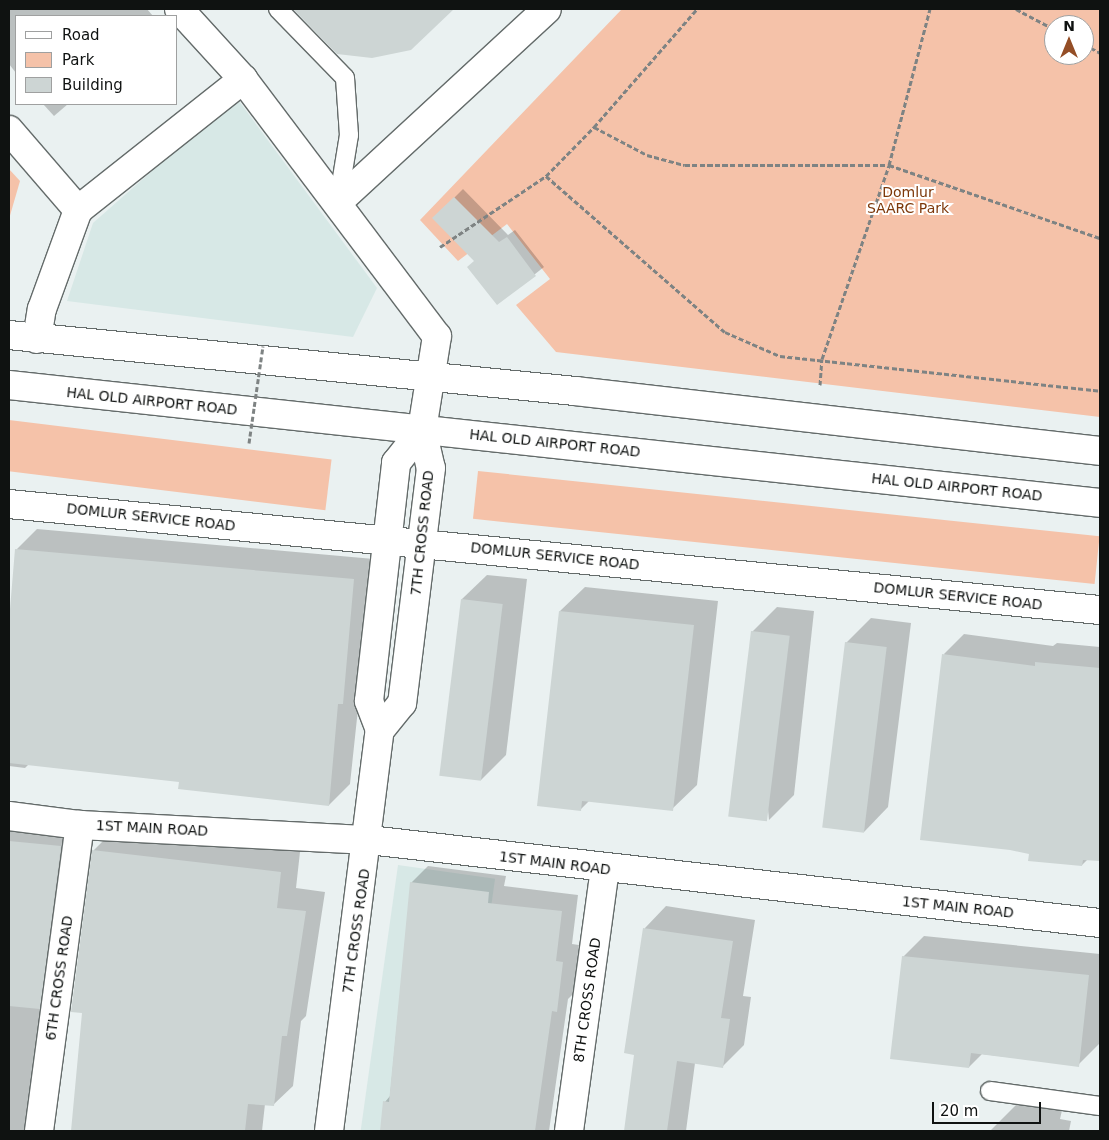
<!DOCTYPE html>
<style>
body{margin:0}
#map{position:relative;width:1109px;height:1140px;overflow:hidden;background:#eaf1f1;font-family:"DejaVu Sans",sans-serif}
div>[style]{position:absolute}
.built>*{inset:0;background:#d7e8e6;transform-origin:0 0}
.green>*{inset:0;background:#f5c2a9;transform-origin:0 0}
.shadow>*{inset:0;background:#0003}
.building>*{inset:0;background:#cdd5d4;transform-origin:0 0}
.path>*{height:3px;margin-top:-1.5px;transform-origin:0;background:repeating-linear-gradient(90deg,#7e8383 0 5px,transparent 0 7.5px)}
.roads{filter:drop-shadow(1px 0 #646b6a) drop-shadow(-1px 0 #646b6a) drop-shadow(0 1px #646b6a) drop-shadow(0 -1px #646b6a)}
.service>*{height:18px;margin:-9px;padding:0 9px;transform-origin:9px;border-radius:9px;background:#fff}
.minor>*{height:28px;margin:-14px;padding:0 14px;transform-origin:14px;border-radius:14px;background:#fff}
.tertiary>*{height:28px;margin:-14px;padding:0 14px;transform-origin:14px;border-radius:14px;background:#fff}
.primary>*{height:28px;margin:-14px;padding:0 14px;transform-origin:14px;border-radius:14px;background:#fff}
.path-bridge>*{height:3px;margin-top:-1.5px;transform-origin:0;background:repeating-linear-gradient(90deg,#7e8383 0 5px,transparent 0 7.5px)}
span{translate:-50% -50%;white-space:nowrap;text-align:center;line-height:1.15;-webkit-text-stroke:4px #fff;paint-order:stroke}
.park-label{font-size:14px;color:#7d380a}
.street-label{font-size:14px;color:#0f1211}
.frame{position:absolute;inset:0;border:10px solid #0f1211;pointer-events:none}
.legend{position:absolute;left:15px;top:15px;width:162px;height:90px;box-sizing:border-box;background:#fff;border:1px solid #9fa0a0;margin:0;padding:6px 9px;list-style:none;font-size:15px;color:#0f1211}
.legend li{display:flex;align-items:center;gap:10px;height:25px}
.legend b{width:25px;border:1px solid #9fa0a0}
.north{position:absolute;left:1044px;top:15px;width:50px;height:50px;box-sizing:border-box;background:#fff;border:1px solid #9fa0a0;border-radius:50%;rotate:0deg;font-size:14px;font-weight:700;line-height:20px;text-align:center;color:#0f1211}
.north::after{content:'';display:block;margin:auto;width:18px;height:22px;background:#944e26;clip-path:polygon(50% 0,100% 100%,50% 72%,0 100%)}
.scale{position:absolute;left:932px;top:1102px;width:109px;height:22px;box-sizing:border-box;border:2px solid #0f1211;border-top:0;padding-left:6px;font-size:15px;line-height:18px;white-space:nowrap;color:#0f1211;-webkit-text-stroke:4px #fff;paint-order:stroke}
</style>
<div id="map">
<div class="built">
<i style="clip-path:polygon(236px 97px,377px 288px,353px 337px,67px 301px,93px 223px)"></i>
<i style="left:398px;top:865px;width:98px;height:268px;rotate:8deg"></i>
</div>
<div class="green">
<i style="clip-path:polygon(evenodd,622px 9px,1100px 9px,1100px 417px,556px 352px,516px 305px,550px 279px,507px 224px,458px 261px,420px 220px,622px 9px,1054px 25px,1084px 25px,1084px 55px,1054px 55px,1054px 25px)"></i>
<i style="clip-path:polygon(9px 169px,20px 181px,9px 219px)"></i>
<i style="left:9px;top:420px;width:325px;height:51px;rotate:7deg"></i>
<i style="left:478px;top:471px;width:625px;height:48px;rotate:6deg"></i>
</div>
<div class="shadow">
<i style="clip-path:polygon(9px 9px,147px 9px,153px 16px,16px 16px,16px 73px,9px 64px)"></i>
<i style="clip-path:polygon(296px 9px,452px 9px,411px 49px,337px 53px)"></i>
<i style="clip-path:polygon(43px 104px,68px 104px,54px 116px)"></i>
<i style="clip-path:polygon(463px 189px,508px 235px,515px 230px,544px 267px,497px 304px,475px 261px,434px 218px)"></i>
<i style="clip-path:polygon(37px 529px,374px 559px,350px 784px,329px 805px,180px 780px,29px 764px,25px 768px,9px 766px,9px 635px,16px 550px)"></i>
<i style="clip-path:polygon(487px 575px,527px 579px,506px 755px,481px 780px,462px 599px)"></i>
<i style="clip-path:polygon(585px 587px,718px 601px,697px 785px,672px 809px,590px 800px,581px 809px,560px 611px)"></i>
<i style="clip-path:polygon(777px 607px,814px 611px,794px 795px,769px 820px,752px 632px)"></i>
<i style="clip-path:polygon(871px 618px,911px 623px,888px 807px,864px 832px,846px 643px)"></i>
<i style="clip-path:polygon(964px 634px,1053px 646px,1057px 643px,1100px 647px,1100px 860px,1088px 859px,1082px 865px,1030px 853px,944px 654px)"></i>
<i style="clip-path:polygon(9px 820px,78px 829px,57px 990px,42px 1005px,26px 1131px,9px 1131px)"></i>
<i style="clip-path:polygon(113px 831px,300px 852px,296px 888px,325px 892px,306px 1016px,301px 1021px,293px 1086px,273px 1105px,265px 1104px,262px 1131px,72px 1131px,84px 1012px,72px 1011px,94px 850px)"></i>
<i style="clip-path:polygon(428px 866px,506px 876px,504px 886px,578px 895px,572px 944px,579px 945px,573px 994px,568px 999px,549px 1131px,381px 1131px,385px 1102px,390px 1096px,411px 883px)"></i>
<i style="clip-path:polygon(666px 906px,755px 920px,743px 996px,751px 997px,744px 1045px,722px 1067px,695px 1063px,686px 1131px,625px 1131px,636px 1054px,645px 928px)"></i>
<i style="clip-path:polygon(924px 936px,1100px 954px,1099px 1044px,1078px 1065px,982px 1054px,969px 1067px,903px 957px)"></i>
<i style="clip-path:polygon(1021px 1100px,1063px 1106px,1060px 1119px,1071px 1121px,1069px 1131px,990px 1131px)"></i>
</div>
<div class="building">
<i style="clip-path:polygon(293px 9px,454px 9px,411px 50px,372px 58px,337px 54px)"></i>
<i style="clip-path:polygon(454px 197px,499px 242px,507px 237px,536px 276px,497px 305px,467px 267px,474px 261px,432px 218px)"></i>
<i style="clip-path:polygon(15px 549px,354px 579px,343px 704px,338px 704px,329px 806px,178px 789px,179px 782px,9px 763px,9px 621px)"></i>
<i style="left:461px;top:599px;width:42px;height:178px;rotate:7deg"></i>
<i style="clip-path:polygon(559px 611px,694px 625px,673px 811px,582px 801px,581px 811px,537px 806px)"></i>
<i style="left:751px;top:631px;width:39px;height:187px;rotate:7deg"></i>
<i style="left:845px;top:642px;width:42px;height:187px;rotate:7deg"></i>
<i style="clip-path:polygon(942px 654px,1035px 666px,1035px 662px,1100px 668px,1100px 861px,1083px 860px,1082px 866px,1028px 861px,1029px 854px,1010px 850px,920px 840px)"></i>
<i style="clip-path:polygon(9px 841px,61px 846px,40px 1009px,9px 1006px)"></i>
<i style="clip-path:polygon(92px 850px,281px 872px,277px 908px,306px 911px,287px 1036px,282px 1036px,274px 1106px,248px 1104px,245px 1131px,71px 1131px,82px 1013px,71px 1012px)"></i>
<i style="clip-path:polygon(410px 882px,489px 892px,488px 903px,562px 911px,556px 961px,563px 962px,557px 1012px,552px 1011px,535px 1131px,380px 1131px,383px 1101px,389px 1102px)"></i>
<i style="clip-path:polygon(643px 928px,733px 941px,721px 1018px,730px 1019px,723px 1068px,677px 1061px,667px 1131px,624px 1131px,634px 1055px,624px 1053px)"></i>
<i style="clip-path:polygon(902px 956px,1089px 975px,1079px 1067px,971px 1053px,969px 1068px,890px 1059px)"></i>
</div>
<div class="path">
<i style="left:1016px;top:9px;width:43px;rotate:27.8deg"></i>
<i style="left:1084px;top:44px;width:18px;rotate:29deg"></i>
<i style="left:594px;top:127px;width:157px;rotate:-48.9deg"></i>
<i style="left:546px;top:176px;width:237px;rotate:41.1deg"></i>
<i style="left:725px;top:332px;width:60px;rotate:23.6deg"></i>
<i style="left:780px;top:356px;width:322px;rotate:6.2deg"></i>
<i style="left:440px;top:247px;width:128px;rotate:-33.8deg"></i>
<i style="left:546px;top:176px;width:69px;rotate:-45.6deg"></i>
<i style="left:594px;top:127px;width:60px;rotate:27.8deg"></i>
<i style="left:647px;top:155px;width:39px;rotate:15deg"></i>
<i style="left:685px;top:165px;width:204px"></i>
<i style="left:889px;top:165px;width:223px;rotate:19.1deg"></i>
<i style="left:820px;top:385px;width:26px;rotate:-86deg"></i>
<i style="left:822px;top:359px;width:205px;rotate:-70.9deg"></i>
<i style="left:889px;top:165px;width:161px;rotate:-75.3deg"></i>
</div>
<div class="roads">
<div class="service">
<i style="left:278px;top:9px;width:96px;rotate:45.8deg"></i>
<i style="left:345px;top:78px;width:57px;rotate:86deg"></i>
<i style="left:349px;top:135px;width:68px;rotate:99.3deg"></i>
<i style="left:990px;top:1091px;width:111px;rotate:7.8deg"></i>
</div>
<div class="minor">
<i style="left:9px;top:130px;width:106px;rotate:49.2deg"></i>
<i style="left:338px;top:202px;width:284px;rotate:-42.7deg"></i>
<i style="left:37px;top:339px;width:30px;rotate:-81deg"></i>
<i style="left:42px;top:309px;width:105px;rotate:-70deg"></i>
<i style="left:78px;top:210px;width:211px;rotate:-38.4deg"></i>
<i style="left:9px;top:816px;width:72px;rotate:7.2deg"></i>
<i style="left:80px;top:825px;width:289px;rotate:3deg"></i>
<i style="left:369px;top:840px;width:736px;rotate:6.48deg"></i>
<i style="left:39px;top:1131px;width:309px;rotate:-82.4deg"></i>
<i style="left:569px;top:1131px;width:264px;rotate:-82.2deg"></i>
</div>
<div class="tertiary">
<i style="left:179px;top:9px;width:95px;rotate:47.6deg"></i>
<i style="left:243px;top:79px;width:322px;rotate:53deg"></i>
<i style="left:437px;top:336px;width:95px;rotate:99.1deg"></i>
<i style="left:422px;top:430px;width:39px;rotate:77deg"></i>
<i style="left:431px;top:468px;width:237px;rotate:97deg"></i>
<i style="left:402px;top:703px;width:35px;rotate:129deg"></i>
<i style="left:9px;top:504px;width:1096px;rotate:5.55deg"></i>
<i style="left:329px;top:1131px;width:404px;rotate:-82.8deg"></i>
<i style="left:380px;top:730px;width:31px;rotate:-111deg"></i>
<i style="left:369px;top:701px;width:240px;rotate:-83.5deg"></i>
<i style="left:396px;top:463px;width:42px;rotate:-51.8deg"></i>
</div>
<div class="primary">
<i style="left:9px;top:335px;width:569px;rotate:5.65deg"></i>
<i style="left:575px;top:391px;width:528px;rotate:6.52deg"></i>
<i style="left:9px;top:385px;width:1097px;rotate:6.17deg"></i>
</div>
</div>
<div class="path-bridge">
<i style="left:249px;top:443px;width:98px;rotate:-81.8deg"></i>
</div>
<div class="park-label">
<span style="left:908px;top:200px">Domlur<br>SAARC Park</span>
</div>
<div class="street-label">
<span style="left:152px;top:401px;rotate:6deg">HAL OLD AIRPORT ROAD</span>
<span style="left:555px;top:443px;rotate:6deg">HAL OLD AIRPORT ROAD</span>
<span style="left:957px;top:487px;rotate:6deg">HAL OLD AIRPORT ROAD</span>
<span style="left:151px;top:517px;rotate:6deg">DOMLUR SERVICE ROAD</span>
<span style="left:422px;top:533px;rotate:-84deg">7TH CROSS ROAD</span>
<span style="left:555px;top:556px;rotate:6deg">DOMLUR SERVICE ROAD</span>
<span style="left:958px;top:596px;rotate:6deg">DOMLUR SERVICE ROAD</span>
<span style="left:152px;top:828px;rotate:3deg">1ST MAIN ROAD</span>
<span style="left:555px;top:863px;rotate:7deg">1ST MAIN ROAD</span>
<span style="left:958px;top:907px;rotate:6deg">1ST MAIN ROAD</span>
<span style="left:356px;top:931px;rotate:-82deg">7TH CROSS ROAD</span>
<span style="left:59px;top:978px;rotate:-82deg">6TH CROSS ROAD</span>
<span style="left:587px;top:1000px;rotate:-82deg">8TH CROSS ROAD</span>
</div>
<div class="frame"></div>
<ul class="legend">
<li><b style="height:6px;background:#fff"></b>Road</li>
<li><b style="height:14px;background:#f5c2a9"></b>Park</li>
<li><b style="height:14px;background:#cdd5d4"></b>Building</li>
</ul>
<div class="north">N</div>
<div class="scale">20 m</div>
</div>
